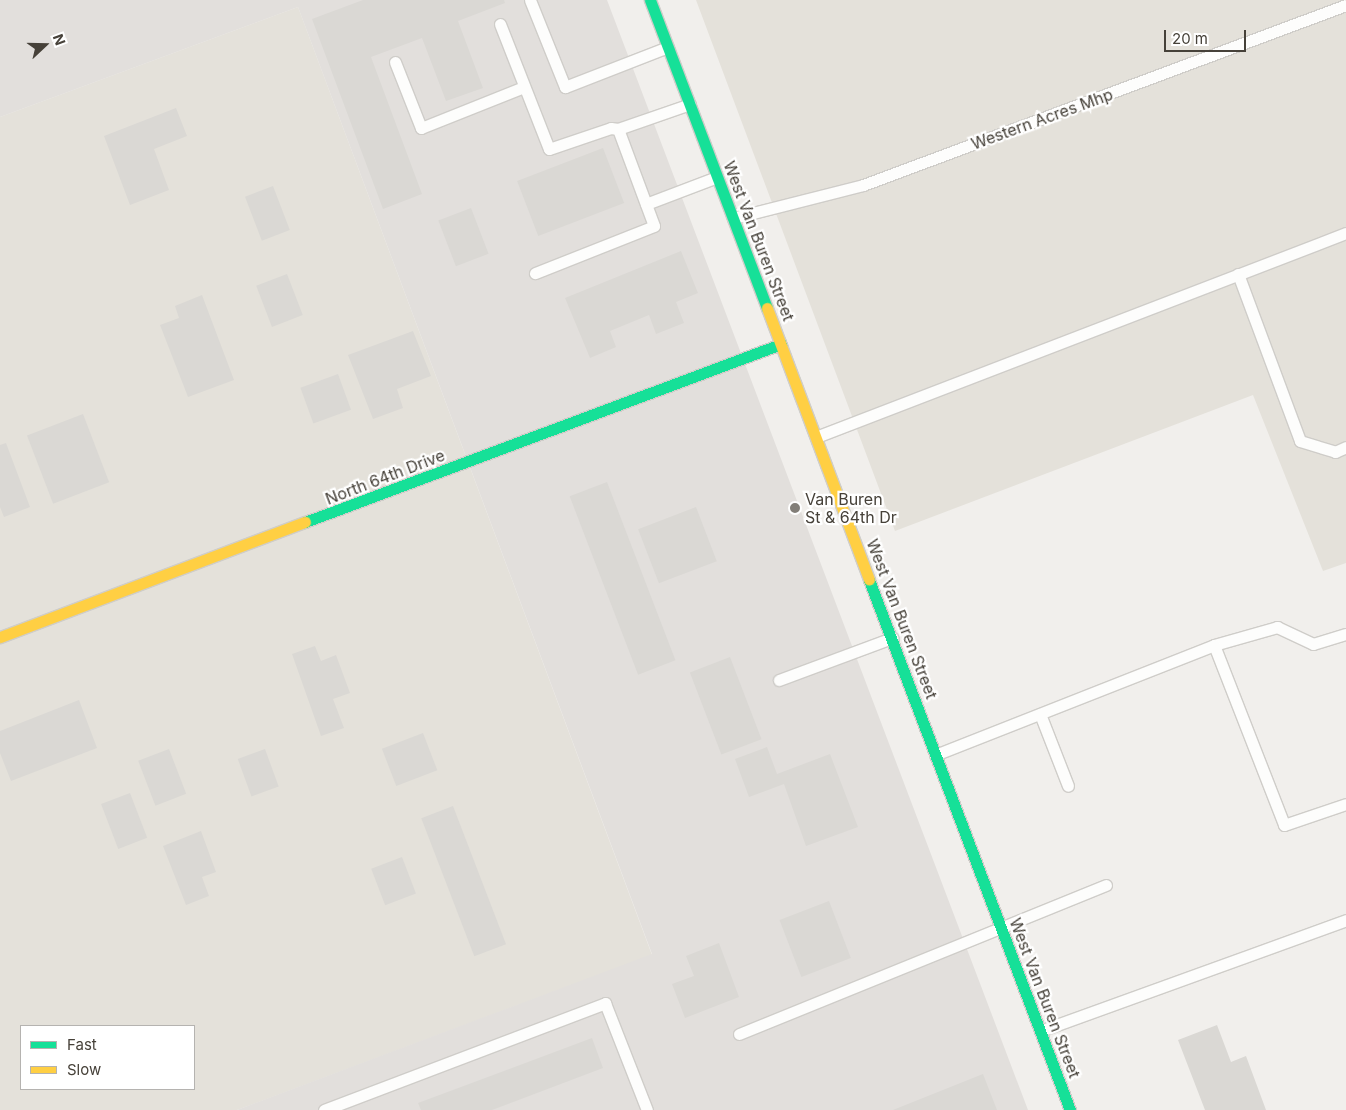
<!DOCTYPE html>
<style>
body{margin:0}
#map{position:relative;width:1346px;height:1110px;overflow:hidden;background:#f1efec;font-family:Inter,sans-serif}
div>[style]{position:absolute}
.residential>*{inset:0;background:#e4e1da}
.industrial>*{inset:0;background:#e2dfdc}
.building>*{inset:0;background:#dad8d4;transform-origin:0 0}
.roads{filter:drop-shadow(1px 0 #cfcdc9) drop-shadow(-1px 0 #cfcdc9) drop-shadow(0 1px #cfcdc9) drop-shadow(0 -1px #cfcdc9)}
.lane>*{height:11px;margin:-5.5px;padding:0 5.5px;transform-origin:5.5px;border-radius:5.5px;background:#fdfdfc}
.fast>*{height:11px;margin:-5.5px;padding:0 5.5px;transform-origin:5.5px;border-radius:5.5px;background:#16e098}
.slow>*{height:11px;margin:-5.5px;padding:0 5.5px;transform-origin:5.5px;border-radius:5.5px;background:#ffcf43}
.dots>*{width:14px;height:14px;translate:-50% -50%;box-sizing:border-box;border:2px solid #fff;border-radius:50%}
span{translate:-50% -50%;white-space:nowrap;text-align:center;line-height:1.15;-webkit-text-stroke:4.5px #fff;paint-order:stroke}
.street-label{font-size:16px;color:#464139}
.poi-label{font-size:16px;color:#464139}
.left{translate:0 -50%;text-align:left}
.legend{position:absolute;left:20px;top:1025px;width:175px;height:65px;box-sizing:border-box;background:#fff;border:1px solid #b5b3b0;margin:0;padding:6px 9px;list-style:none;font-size:15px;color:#464139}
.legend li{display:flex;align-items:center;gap:10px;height:25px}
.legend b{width:25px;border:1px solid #b5b3b0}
.north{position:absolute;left:20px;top:20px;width:50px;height:50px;-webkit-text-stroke:4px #fff;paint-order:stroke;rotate:69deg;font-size:14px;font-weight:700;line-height:20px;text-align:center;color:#464139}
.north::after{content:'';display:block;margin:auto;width:18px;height:22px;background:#464139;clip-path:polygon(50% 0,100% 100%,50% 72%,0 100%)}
.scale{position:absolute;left:1164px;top:30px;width:82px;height:22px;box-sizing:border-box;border:2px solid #464139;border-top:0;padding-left:6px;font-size:15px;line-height:18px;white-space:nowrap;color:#464139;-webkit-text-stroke:4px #fff;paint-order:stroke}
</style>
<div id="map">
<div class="residential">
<i style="clip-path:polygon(696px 0,1346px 0,1346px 563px,1323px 571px,1253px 395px,895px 531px)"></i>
<i style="clip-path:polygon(evenodd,298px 7px,652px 955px,237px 1110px,0 1110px,0 117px,298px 7px,21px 1026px,194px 1026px,194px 1089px,21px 1089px,21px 1026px)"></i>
</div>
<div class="industrial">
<i style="clip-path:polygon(0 0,607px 0,1028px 1110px,237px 1110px,652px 954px,298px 7px,0 117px)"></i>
</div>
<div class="building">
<i style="clip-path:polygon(363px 0,504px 0,505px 3px,458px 21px,483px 88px,446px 101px,422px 38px,371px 57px,422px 194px,383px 209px,312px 19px)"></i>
<i style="clip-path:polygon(176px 108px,187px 136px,154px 149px,169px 190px,130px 205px,104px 136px)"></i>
<i style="left:603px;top:148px;width:59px;height:92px;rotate:69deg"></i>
<i style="left:273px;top:186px;width:47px;height:30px;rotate:69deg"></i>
<i style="left:471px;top:208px;width:49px;height:35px;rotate:69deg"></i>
<i style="clip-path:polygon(681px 251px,698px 293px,676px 302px,684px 323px,656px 334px,649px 315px,610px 331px,616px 347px,590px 358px,565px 298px)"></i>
<i style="left:287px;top:274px;width:44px;height:33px;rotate:69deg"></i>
<i style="clip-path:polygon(202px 295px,234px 380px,188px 397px,160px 325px,179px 318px,175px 306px)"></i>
<i style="clip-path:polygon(413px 331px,431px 376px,397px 389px,403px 408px,373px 419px,348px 355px)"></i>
<i style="left:338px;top:374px;width:38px;height:40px;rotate:70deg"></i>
<i style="left:83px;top:414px;width:73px;height:60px;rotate:69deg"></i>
<i style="clip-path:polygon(6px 443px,30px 507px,4px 517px,0 507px,0 445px)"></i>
<i style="left:607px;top:482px;width:191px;height:40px;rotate:69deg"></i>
<i style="left:696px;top:507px;width:58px;height:62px;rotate:69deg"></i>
<i style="clip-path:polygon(315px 646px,321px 661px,336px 655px,350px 693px,333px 699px,344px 728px,321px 736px,292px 654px)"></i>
<i style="left:730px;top:657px;width:88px;height:43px;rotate:69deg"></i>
<i style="clip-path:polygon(79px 700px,97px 748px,11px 781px,0 753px,0 731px)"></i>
<i style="left:423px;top:733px;width:40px;height:44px;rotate:69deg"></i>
<i style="clip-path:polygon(767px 747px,777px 774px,830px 754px,858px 827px,806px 846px,784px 784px,749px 797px,735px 759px)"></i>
<i style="left:169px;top:749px;width:48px;height:33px;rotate:69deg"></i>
<i style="left:265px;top:749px;width:40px;height:29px;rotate:70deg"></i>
<i style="left:130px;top:793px;width:48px;height:31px;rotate:69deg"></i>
<i style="left:453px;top:806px;width:148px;height:34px;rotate:69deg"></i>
<i style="clip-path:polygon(201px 831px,216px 872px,202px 877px,209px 896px,186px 905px,163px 846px)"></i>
<i style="left:402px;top:857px;width:39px;height:33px;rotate:69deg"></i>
<i style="left:829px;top:901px;width:61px;height:53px;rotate:69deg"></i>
<i style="clip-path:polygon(719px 943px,739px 997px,685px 1018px,672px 984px,694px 976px,686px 956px)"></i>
<i style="clip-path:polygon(1217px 1025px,1231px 1062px,1246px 1056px,1266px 1110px,1205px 1110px,1178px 1040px)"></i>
<i style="clip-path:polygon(592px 1038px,603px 1068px,492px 1110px,421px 1110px,418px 1103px)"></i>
<i style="clip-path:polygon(983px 1074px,997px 1110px,893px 1110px)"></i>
</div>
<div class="roads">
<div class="lane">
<i style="left:530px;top:0;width:94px;rotate:68.1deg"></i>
<i style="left:565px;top:87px;width:110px;rotate:-21.2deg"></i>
<i style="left:500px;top:24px;width:134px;rotate:68.6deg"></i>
<i style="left:549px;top:149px;width:65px;rotate:-18.7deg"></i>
<i style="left:611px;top:128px;width:7px;rotate:8deg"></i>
<i style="left:618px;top:129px;width:103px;rotate:69.6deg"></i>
<i style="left:654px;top:226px;width:128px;rotate:158.4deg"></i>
<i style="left:395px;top:62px;width:71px;rotate:68.5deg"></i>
<i style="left:421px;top:128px;width:111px;rotate:-21.7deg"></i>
<i style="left:618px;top:129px;width:76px;rotate:-19.1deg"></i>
<i style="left:646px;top:204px;width:76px;rotate:-20.8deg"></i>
<i style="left:733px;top:218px;width:134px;rotate:-14.2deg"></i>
<i style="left:863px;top:185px;width:515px;rotate:-20.44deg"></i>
<i style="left:1238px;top:274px;width:178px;rotate:69.6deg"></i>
<i style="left:1300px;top:441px;width:37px;rotate:17deg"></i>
<i style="left:1335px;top:452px;width:12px;rotate:-24deg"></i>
<i style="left:816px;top:437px;width:568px;rotate:-21.05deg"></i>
<i style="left:1214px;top:645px;width:66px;rotate:-15.9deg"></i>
<i style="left:1277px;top:627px;width:40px;rotate:25deg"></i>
<i style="left:1313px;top:644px;width:34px;rotate:-17deg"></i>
<i style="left:779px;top:680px;width:121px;rotate:-20.4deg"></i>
<i style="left:1040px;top:714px;width:77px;rotate:68.7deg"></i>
<i style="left:935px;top:755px;width:300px;rotate:-21.5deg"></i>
<i style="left:1214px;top:645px;width:193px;rotate:68.7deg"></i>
<i style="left:1284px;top:825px;width:65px;rotate:-18.7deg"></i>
<i style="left:1040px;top:1031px;width:326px;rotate:-19.9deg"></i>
<i style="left:739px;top:1034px;width:396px;rotate:-22.1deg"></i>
<i style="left:324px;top:1110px;width:301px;rotate:-20.8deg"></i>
<i style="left:605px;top:1003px;width:115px;rotate:68.6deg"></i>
</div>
<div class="fast">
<i style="left:650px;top:0;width:329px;rotate:69.2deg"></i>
<i style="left:305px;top:522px;width:508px;rotate:-20.5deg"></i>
<i style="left:869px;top:580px;width:567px;rotate:69.23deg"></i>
</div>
<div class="slow">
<i style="left:767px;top:308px;width:290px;rotate:69.4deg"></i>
<i style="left:0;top:637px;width:326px;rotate:-20.7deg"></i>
</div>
</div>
<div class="dots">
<i style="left:795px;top:508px;background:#827e78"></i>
</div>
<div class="street-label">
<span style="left:1042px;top:119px;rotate:-20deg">Western Acres Mhp</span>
<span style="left:759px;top:241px;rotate:69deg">West Van Buren Street</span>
<span style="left:385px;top:477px;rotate:-21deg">North 64th Drive</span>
<span style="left:902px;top:619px;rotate:69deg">West Van Buren Street</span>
<span style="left:1045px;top:998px;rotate:69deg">West Van Buren Street</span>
</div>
<div class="poi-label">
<span class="left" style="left:805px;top:508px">Van Buren<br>St &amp; 64th Dr</span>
</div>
<ul class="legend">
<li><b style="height:6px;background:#16e098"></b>Fast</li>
<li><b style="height:6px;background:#ffcf43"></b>Slow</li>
</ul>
<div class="north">N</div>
<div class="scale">20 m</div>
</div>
